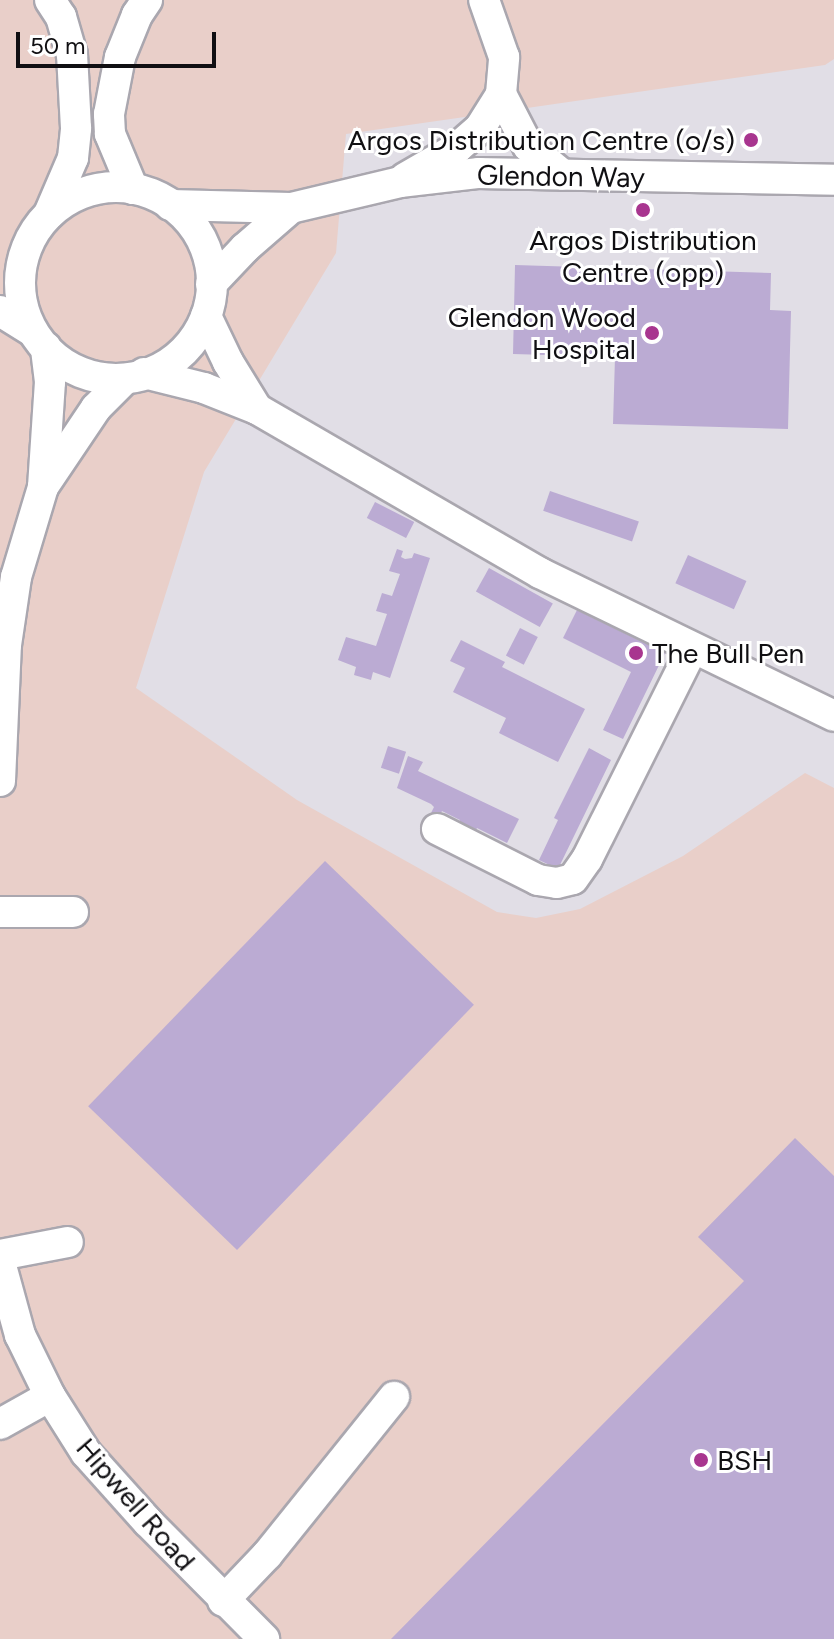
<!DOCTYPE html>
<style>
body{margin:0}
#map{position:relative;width:834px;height:1639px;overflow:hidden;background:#e1dee6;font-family:Figtree,sans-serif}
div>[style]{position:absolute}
.industrial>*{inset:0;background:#e9cfc9}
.building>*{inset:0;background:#bbabd3;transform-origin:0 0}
.roads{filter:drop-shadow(2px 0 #aaa7af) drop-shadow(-2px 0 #aaa7af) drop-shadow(0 2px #aaa7af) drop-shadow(0 -2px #aaa7af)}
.minor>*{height:30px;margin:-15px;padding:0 15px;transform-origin:15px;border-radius:15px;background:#fff}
.minor>.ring{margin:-15px;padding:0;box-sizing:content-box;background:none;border:30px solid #fff;border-radius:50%}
.dots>*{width:22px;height:22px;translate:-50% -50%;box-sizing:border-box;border:4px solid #fff;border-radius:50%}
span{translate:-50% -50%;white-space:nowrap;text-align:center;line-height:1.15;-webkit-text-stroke:6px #fff;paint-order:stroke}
.poi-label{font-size:28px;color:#100f12}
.right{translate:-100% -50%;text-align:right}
.left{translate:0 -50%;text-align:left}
.street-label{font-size:28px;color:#100f12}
.scale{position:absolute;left:16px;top:32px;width:200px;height:36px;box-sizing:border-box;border:4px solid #100f12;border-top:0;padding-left:10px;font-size:24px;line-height:28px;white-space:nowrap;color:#100f12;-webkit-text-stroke:6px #fff;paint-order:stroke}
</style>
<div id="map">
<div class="industrial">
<i style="clip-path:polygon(0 0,834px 0,834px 59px,825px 65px,346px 134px,336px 253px,204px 472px,136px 688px,297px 800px,497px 912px,536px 918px,580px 909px,683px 856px,805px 773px,834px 788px,834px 1639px,0 1639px)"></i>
</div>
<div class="building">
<i style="clip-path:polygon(515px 265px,771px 273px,770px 310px,791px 311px,788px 429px,613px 424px,615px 357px,513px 354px)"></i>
<i style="left:550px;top:491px;width:94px;height:21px;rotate:19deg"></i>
<i style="left:375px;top:502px;width:44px;height:18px;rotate:27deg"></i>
<i style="clip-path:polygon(397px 549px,403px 551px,401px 557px,405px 559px,412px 558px,414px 553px,430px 558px,390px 678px,373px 672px,371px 680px,354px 675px,356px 667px,338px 660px,346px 637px,376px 646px,387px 614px,376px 611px,382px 593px,392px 596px,400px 574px,389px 571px)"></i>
<i style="left:688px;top:555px;width:64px;height:31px;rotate:24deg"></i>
<i style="left:489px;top:568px;width:73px;height:27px;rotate:29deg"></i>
<i style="clip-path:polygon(577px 610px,665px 653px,623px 739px,603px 730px,631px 672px,563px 638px)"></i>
<i style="left:520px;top:628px;width:20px;height:31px;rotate:27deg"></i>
<i style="clip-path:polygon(461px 640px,505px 662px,502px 667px,585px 709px,558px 762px,499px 733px,506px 718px,453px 692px,465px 668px,450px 661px)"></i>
<i style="left:388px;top:746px;width:19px;height:23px;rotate:18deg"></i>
<i style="clip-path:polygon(589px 748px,611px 760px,558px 869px,539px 860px,558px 820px,554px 818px)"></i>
<i style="clip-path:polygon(408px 756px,423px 762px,418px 771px,519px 819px,507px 843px,477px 828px,472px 838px,455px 829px,460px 820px,442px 811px,438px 819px,430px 815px,434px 807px,431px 804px,397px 788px)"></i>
<i style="left:325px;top:861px;width:207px;height:341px;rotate:44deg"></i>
<i style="clip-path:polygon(795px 1138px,834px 1176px,834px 1639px,391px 1639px,744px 1281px,698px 1237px)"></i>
</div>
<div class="roads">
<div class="minor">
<i style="left:501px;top:94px;width:59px;rotate:62.6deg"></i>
<i style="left:528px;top:146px;width:45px;rotate:39.6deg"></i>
<i style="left:405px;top:178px;width:60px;rotate:-30deg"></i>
<i style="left:457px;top:148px;width:30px;rotate:-41deg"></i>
<i style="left:480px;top:128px;width:40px;rotate:-58deg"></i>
<i style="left:501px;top:94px;width:37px;rotate:-85deg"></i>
<i style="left:504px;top:57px;width:60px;rotate:-109.3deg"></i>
<i class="ring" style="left:20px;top:187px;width:162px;height:162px"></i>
<i style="left:133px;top:189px;width:60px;rotate:-112.7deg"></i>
<i style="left:110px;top:134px;width:20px;rotate:-93deg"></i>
<i style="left:109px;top:114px;width:58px;rotate:-79.1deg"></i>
<i style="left:120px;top:57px;width:45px;rotate:-68deg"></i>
<i style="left:137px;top:15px;width:18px;rotate:-56deg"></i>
<i style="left:170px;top:205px;width:121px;rotate:1.4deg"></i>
<i style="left:291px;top:208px;width:112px;rotate:-13.4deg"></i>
<i style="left:400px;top:182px;width:80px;rotate:-6.5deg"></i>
<i style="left:479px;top:173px;width:355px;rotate:1.1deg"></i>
<i style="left:49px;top:214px;width:61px;rotate:-66.8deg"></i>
<i style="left:73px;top:158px;width:30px;rotate:-84deg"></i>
<i style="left:76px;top:128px;width:73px;rotate:-93.1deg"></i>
<i style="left:72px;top:55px;width:40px;rotate:-106deg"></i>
<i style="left:61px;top:17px;width:20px;rotate:-123deg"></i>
<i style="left:211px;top:284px;width:50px;rotate:-46.6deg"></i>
<i style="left:245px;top:248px;width:61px;rotate:-41deg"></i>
<i style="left:0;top:311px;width:36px;rotate:32deg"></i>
<i style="left:206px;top:316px;width:51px;rotate:64.4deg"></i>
<i style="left:228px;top:362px;width:55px;rotate:58.3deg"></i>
<i style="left:144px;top:373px;width:62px;rotate:14deg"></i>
<i style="left:204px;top:388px;width:57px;rotate:21.6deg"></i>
<i style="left:257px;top:409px;width:327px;rotate:30.1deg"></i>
<i style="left:540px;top:573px;width:327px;rotate:25.9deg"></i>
<i style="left:43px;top:487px;width:95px;rotate:-56.1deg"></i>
<i style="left:96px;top:408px;width:41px;rotate:-45deg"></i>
<i style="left:0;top:781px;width:136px;rotate:-87.5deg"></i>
<i style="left:6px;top:645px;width:69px;rotate:-81.6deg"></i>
<i style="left:16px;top:577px;width:94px;rotate:-73.3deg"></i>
<i style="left:43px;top:487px;width:105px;rotate:-86.2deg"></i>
<i style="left:50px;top:382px;width:35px;rotate:-97deg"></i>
<i style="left:437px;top:829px;width:113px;rotate:26.8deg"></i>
<i style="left:538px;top:880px;width:19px;rotate:9deg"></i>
<i style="left:557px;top:883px;width:16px;rotate:-14deg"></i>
<i style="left:573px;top:879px;width:24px;rotate:-55deg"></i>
<i style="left:587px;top:859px;width:235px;rotate:-63.4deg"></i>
<i style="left:0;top:912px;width:73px"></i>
<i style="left:0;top:1255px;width:69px;rotate:-10.8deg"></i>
<i style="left:0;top:1262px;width:76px;rotate:74.7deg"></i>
<i style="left:20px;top:1335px;width:68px;rotate:63.8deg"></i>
<i style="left:50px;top:1396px;width:67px;rotate:57.7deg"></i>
<i style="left:86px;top:1453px;width:93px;rotate:48.1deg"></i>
<i style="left:148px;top:1522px;width:165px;rotate:45.2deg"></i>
<i style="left:0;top:1424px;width:57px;rotate:-29.2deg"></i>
<i style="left:223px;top:1601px;width:64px;rotate:-46.3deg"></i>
<i style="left:267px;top:1555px;width:203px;rotate:-51.2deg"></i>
</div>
</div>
<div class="dots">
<i style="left:751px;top:140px;background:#a8358f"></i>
<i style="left:643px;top:210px;background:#a8358f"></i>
<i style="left:652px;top:333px;background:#a8358f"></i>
<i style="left:636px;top:653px;background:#a8358f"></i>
<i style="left:701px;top:1460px;background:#a8358f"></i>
</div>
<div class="poi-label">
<span class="right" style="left:735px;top:140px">Argos Distribution Centre (o/s)</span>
<span style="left:643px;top:256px">Argos Distribution<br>Centre (opp)</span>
<span class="right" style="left:636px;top:333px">Glendon Wood<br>Hospital</span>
<span class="left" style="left:652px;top:653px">The Bull Pen</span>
<span class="left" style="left:717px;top:1460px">BSH</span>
</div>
<div class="street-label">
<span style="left:561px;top:176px;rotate:1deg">Glendon Way</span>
<span style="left:136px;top:1504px;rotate:49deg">Hipwell Road</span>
</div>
<div class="scale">50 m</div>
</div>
